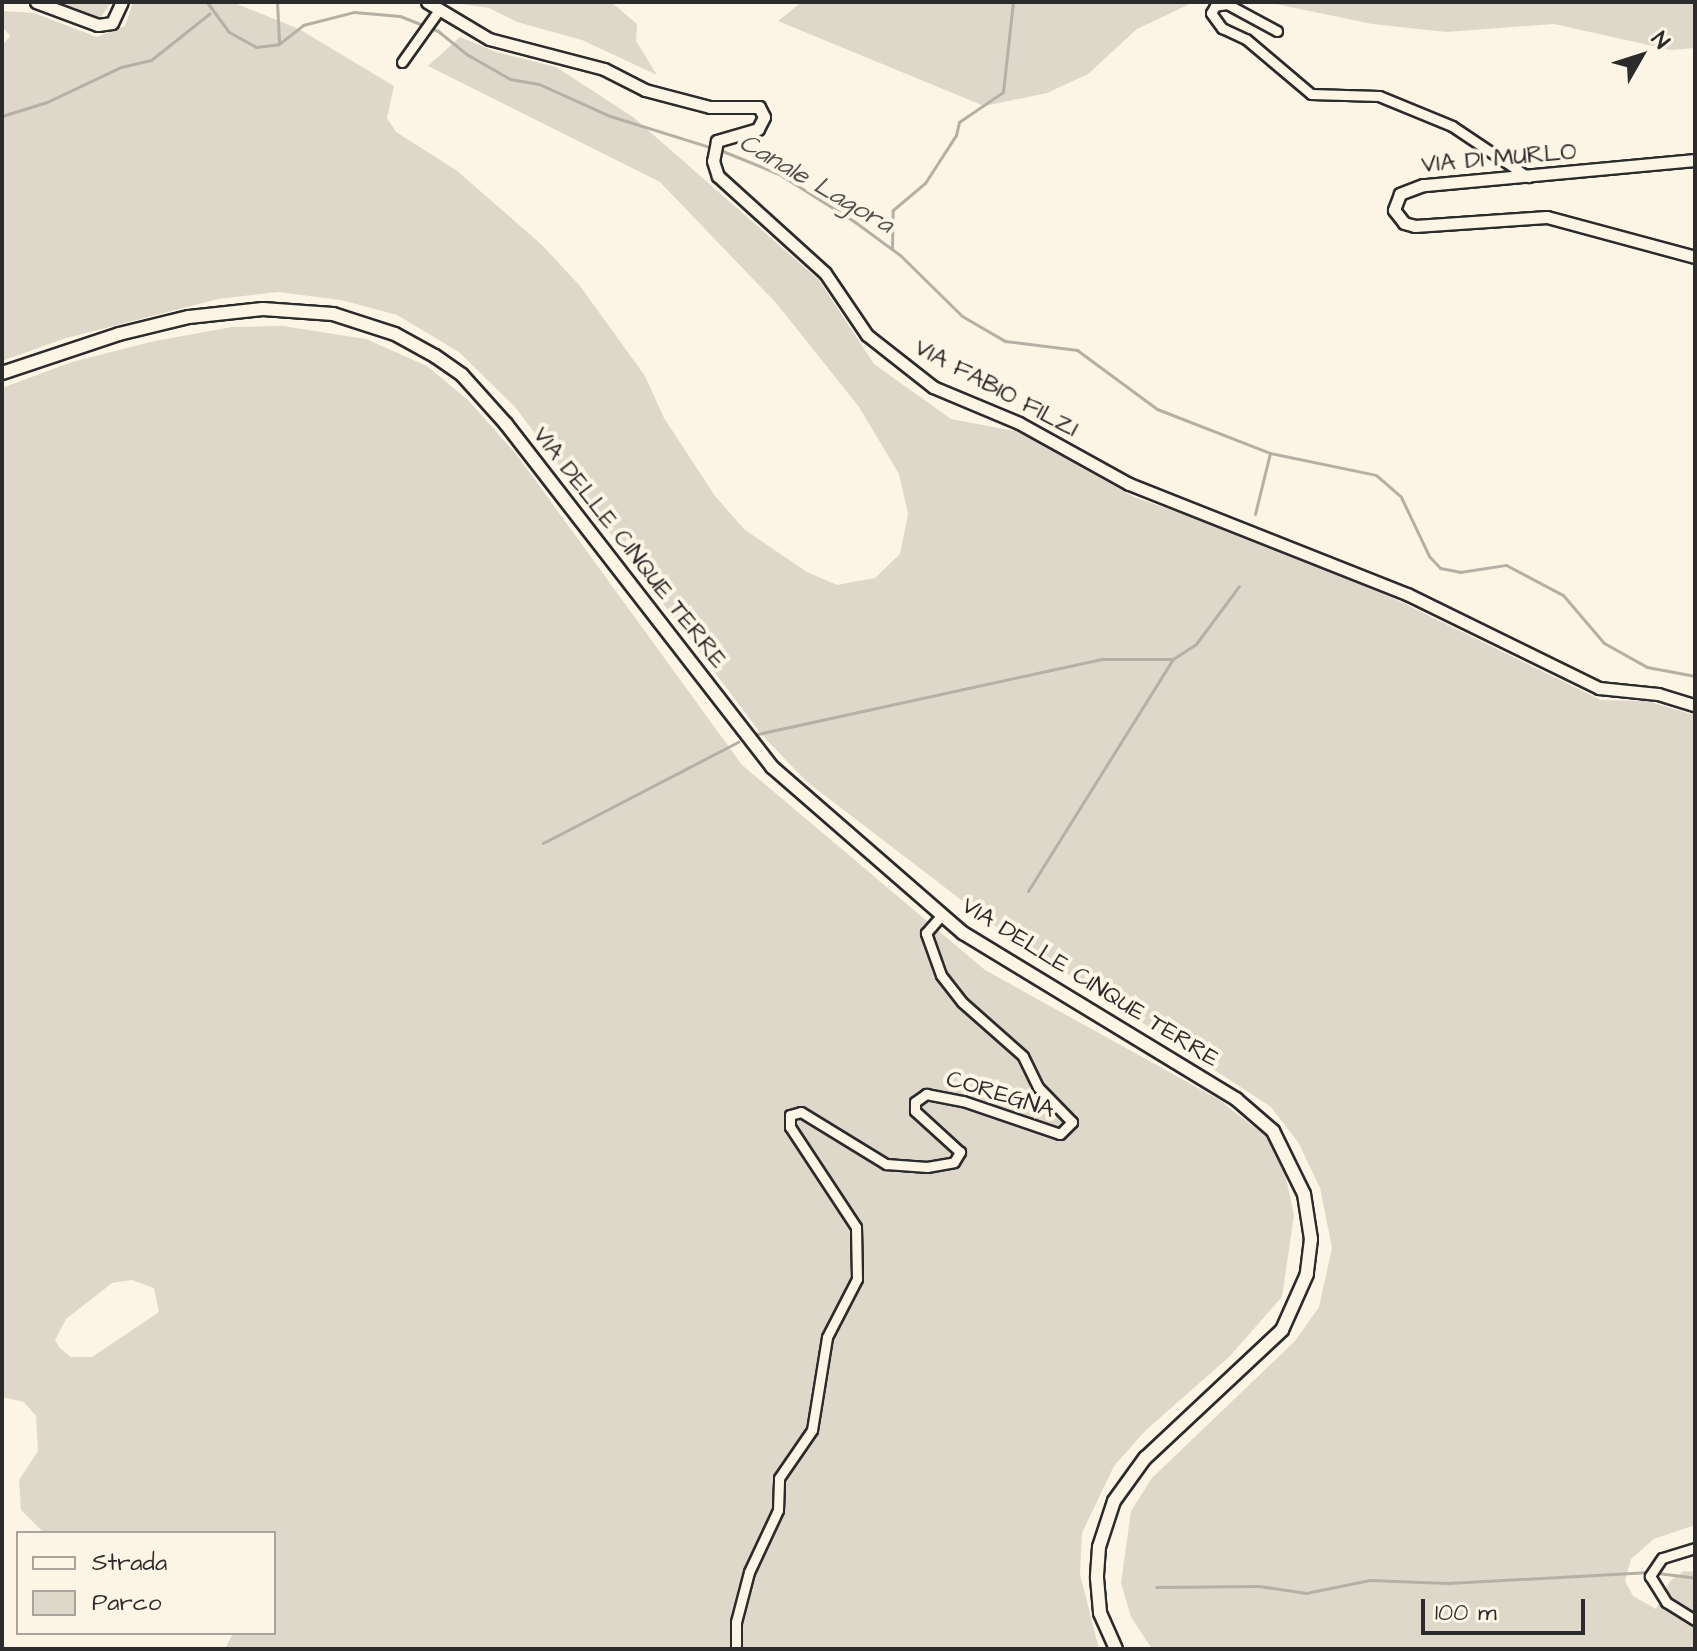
<!DOCTYPE html>
<style>
body{margin:0}
#map{position:relative;width:1697px;height:1651px;overflow:hidden;background:#fcf5e5;font-family:"Architects Daughter",sans-serif}
div>[style]{position:absolute}
.green>*{inset:0;background:#ded8ca}
.stream>*{height:3px;margin:-1.5px;padding:0 1.5px;transform-origin:1.5px;border-radius:1.5px;background:#b4b0a5}
.roads{filter:drop-shadow(2px 0 #2b2b2b) drop-shadow(-2px 0 #2b2b2b) drop-shadow(0 2px #2b2b2b) drop-shadow(0 -2px #2b2b2b)}
.minor>*{height:9px;margin:-4.5px;padding:0 4.5px;transform-origin:4.5px;border-radius:4.5px;background:#fcf5e5}
.tertiary>*{height:11px;margin:-5.5px;padding:0 5.5px;transform-origin:5.5px;border-radius:5.5px;background:#fcf5e5}
.secondary>*{height:12px;margin:-6px;padding:0 6px;transform-origin:6px;border-radius:6px;background:#fcf5e5}
span{translate:-50% -50%;white-space:nowrap;text-align:center;line-height:1.15;-webkit-text-stroke:8px #fcf5e5;paint-order:stroke}
.street-label{font-size:24px;color:#2b2b2b}
.water-label{font-size:26px;color:#545350;font-style:italic}
.frame{position:absolute;inset:0;border:4px solid #2b2b2b;pointer-events:none}
.legend{position:absolute;left:16px;top:1531px;width:260px;height:104px;box-sizing:border-box;background:#fcf5e5;border:2px solid #a8a49b;margin:0;padding:10px 14px;list-style:none;font-size:24px;color:#2b2b2b}
.legend li{display:flex;align-items:center;gap:16px;height:40px}
.legend b{width:40px;border:2px solid #a8a49b}
.north{position:absolute;left:1601px;top:16px;width:80px;height:80px;-webkit-text-stroke:6px #fcf5e5;paint-order:stroke;rotate:51deg;font-size:22px;font-weight:700;line-height:32px;text-align:center;color:#2b2b2b}
.north::after{content:'';display:block;margin:auto;width:28px;height:36px;background:#2b2b2b;clip-path:polygon(50% 0,100% 100%,50% 72%,0 100%)}
.scale{position:absolute;left:1421px;top:1599px;width:164px;height:36px;box-sizing:border-box;border:4px solid #2b2b2b;border-top:0;padding-left:10px;font-size:24px;line-height:28px;white-space:nowrap;color:#2b2b2b;-webkit-text-stroke:6px #fcf5e5;paint-order:stroke}
</style>
<div id="map">
<div class="green">
<i style="clip-path:polygon(58px 2px,111px 2px,111px 3px,100px 18px)"></i>
<i style="clip-path:polygon(133px 2px,232px 2px,299px 29px,394px 86px,387px 118px,396px 132px,456px 170px,542px 245px,580px 286px,645px 376px,664px 418px,715px 496px,745px 530px,807px 572px,837px 585px,875px 578px,900px 554px,908px 514px,899px 474px,859px 407px,777px 304px,660px 182px,428px 66px,460px 37px,496px 52px,556px 67px,633px 117px,819px 280px,874px 364px,951px 419px,1019px 432px,1134px 497px,1263px 542px,1399px 601px,1601px 700px,1647px 701px,1695px 715px,1695px 1525px,1654px 1539px,1631px 1559px,1625px 1581px,1633px 1596px,1656px 1609px,1670px 1581px,1684px 1571px,1695px 1572px,1695px 1649px,1152px 1649px,1131px 1617px,1121px 1583px,1131px 1511px,1152px 1478px,1295px 1341px,1319px 1307px,1332px 1248px,1320px 1188px,1298px 1142px,1271px 1107px,999px 929px,806px 781px,762px 735px,515px 407px,459px 352px,397px 315px,341px 300px,278px 292px,218px 299px,63px 339px,2px 361px,2px 46px,10px 36px,2px 26px,2px 11px,34px 13px,97px 37px,125px 26px)"></i>
<i style="clip-path:polygon(448px 2px,611px 2px,637px 24px,636px 41px,657px 75px,582px 40px,517px 22px,489px 8px)"></i>
<i style="clip-path:polygon(802px 2px,1194px 2px,1137px 29px,1088px 74px,1047px 93px,984px 106px,778px 21px)"></i>
<i style="clip-path:polygon(1267px 2px,1695px 2px,1695px 48px,1671px 50px,1554px 24px,1446px 32px,1372px 24px)"></i>
<i style="clip-path:polygon(evenodd,283px 326px,366px 339px,427px 366px,469px 401px,517px 455px,742px 765px,985px 970px,1218px 1099px,1267px 1137px,1282px 1159px,1294px 1215px,1282px 1297px,1229px 1357px,1146px 1430px,1114px 1466px,1082px 1533px,1080px 1574px,1099px 1649px,225px 1649px,233px 1633px,274px 1633px,274px 1533px,44px 1533px,21px 1510px,19px 1480px,38px 1451px,36px 1416px,24px 1402px,2px 1397px,2px 388px,72px 362px,155px 341px,232px 327px,283px 326px,132px 1280px,154px 1288px,159px 1312px,92px 1357px,71px 1357px,60px 1348px,55px 1340px,66px 1319px,112px 1283px,132px 1280px)"></i>
</div>
<div class="stream">
<i style="left:207px;top:2px;width:37px;rotate:54deg"></i>
<i style="left:229px;top:32px;width:31px;rotate:29deg"></i>
<i style="left:256px;top:47px;width:23px;rotate:-7deg"></i>
<i style="left:279px;top:44px;width:31px;rotate:-38deg"></i>
<i style="left:303px;top:25px;width:53px;rotate:-14.3deg"></i>
<i style="left:354px;top:12px;width:46px;rotate:5deg"></i>
<i style="left:400px;top:16px;width:41px;rotate:21.5deg"></i>
<i style="left:438px;top:31px;width:38px;rotate:39deg"></i>
<i style="left:468px;top:55px;width:48px;rotate:29.7deg"></i>
<i style="left:510px;top:79px;width:29px;rotate:10deg"></i>
<i style="left:539px;top:84px;width:78px;rotate:24.3deg"></i>
<i style="left:610px;top:116px;width:108px;rotate:17.3deg"></i>
<i style="left:277px;top:2px;width:40px;rotate:87.1deg"></i>
<i style="left:2px;top:116px;width:47px;rotate:-17.3deg"></i>
<i style="left:47px;top:102px;width:82px;rotate:-25.3deg"></i>
<i style="left:121px;top:67px;width:31px;rotate:-13deg"></i>
<i style="left:151px;top:60px;width:75px;rotate:-38.5deg"></i>
<i style="left:720px;top:150px;width:64px;rotate:22.1deg"></i>
<i style="left:779px;top:174px;width:90px;rotate:32.3deg"></i>
<i style="left:855px;top:222px;width:56px;rotate:36.3deg"></i>
<i style="left:900px;top:255px;width:87px;rotate:44.5deg"></i>
<i style="left:962px;top:316px;width:50px;rotate:30.2deg"></i>
<i style="left:1005px;top:341px;width:73px;rotate:7.1deg"></i>
<i style="left:1077px;top:350px;width:99px;rotate:36.4deg"></i>
<i style="left:1157px;top:409px;width:121px;rotate:21.3deg"></i>
<i style="left:1270px;top:453px;width:108px;rotate:11.7deg"></i>
<i style="left:1376px;top:475px;width:33px;rotate:41deg"></i>
<i style="left:1401px;top:497px;width:65px;rotate:64.6deg"></i>
<i style="left:1429px;top:556px;width:16px;rotate:47deg"></i>
<i style="left:1440px;top:568px;width:20px;rotate:11deg"></i>
<i style="left:1460px;top:572px;width:47px;rotate:-8.7deg"></i>
<i style="left:1506px;top:565px;width:64px;rotate:27.8deg"></i>
<i style="left:1563px;top:595px;width:63px;rotate:49.5deg"></i>
<i style="left:1604px;top:643px;width:49px;rotate:29.2deg"></i>
<i style="left:1647px;top:667px;width:49px;rotate:10.6deg"></i>
<i style="left:892px;top:249px;width:39px;rotate:-89deg"></i>
<i style="left:893px;top:210px;width:42px;rotate:-40.2deg"></i>
<i style="left:925px;top:183px;width:57px;rotate:-57.1deg"></i>
<i style="left:956px;top:135px;width:13px;rotate:-77deg"></i>
<i style="left:959px;top:122px;width:53px;rotate:-34.3deg"></i>
<i style="left:1003px;top:92px;width:91px;rotate:-83.7deg"></i>
<i style="left:1255px;top:514px;width:63px;rotate:-76.2deg"></i>
<i style="left:753px;top:735px;width:358px;rotate:-12.3deg"></i>
<i style="left:1103px;top:659px;width:70px"></i>
<i style="left:543px;top:843px;width:220px;rotate:-27.4deg"></i>
<i style="left:1028px;top:891px;width:274px;rotate:-58deg"></i>
<i style="left:1173px;top:659px;width:27px;rotate:-33deg"></i>
<i style="left:1196px;top:644px;width:72px;rotate:-53.4deg"></i>
<i style="left:1657px;top:1573px;width:35px;rotate:7deg"></i>
<i style="left:1156px;top:1587px;width:103px;rotate:-0.6deg"></i>
<i style="left:1259px;top:1586px;width:48px;rotate:8.5deg"></i>
<i style="left:1306px;top:1593px;width:65px;rotate:-11.5deg"></i>
<i style="left:1370px;top:1580px;width:78px;rotate:2.2deg"></i>
<i style="left:1448px;top:1583px;width:202px;rotate:-3.1deg"></i>
</div>
<div class="roads">
<div class="minor">
<i style="left:1277px;top:31px;width:57px;rotate:-151.6deg"></i>
<i style="left:1227px;top:4px;width:12px;rotate:171deg"></i>
<i style="left:1215px;top:6px;width:8px;rotate:120deg"></i>
<i style="left:1211px;top:13px;width:19px;rotate:54deg"></i>
<i style="left:1222px;top:28px;width:26px;rotate:25deg"></i>
<i style="left:1246px;top:39px;width:85px;rotate:40.2deg"></i>
<i style="left:1311px;top:94px;width:68px;rotate:1.7deg"></i>
<i style="left:1379px;top:96px;width:79px;rotate:22.3deg"></i>
<i style="left:1452px;top:126px;width:92px;rotate:33.9deg"></i>
<i style="left:402px;top:62px;width:64px;rotate:-54.6deg"></i>
<i style="left:1695px;top:1548px;width:34px;rotate:163deg"></i>
<i style="left:1662px;top:1558px;width:22px;rotate:124deg"></i>
<i style="left:1650px;top:1576px;width:31px;rotate:58deg"></i>
<i style="left:1666px;top:1602px;width:34px;rotate:32deg"></i>
<i style="left:736px;top:1649px;width:27px;rotate:-90deg"></i>
<i style="left:736px;top:1622px;width:52px;rotate:-75.4deg"></i>
<i style="left:749px;top:1572px;width:68px;rotate:-64.9deg"></i>
<i style="left:778px;top:1510px;width:32px;rotate:-88deg"></i>
<i style="left:779px;top:1478px;width:58px;rotate:-55.5deg"></i>
<i style="left:812px;top:1430px;width:94px;rotate:-80.8deg"></i>
<i style="left:827px;top:1337px;width:65px;rotate:-62.7deg"></i>
<i style="left:857px;top:1279px;width:52px;rotate:-91.1deg"></i>
<i style="left:856px;top:1227px;width:120px;rotate:-123.4deg"></i>
<i style="left:790px;top:1127px;width:12px;rotate:-90deg"></i>
<i style="left:790px;top:1115px;width:11px;rotate:-15deg"></i>
<i style="left:801px;top:1112px;width:100px;rotate:31.5deg"></i>
<i style="left:886px;top:1164px;width:41px;rotate:4.2deg"></i>
<i style="left:927px;top:1167px;width:27px;rotate:-10deg"></i>
<i style="left:954px;top:1162px;width:12px;rotate:-59deg"></i>
<i style="left:960px;top:1152px;width:61px;rotate:-137.7deg"></i>
<i style="left:915px;top:1111px;width:9px;rotate:-90deg"></i>
<i style="left:915px;top:1102px;width:14px;rotate:-36deg"></i>
<i style="left:926px;top:1094px;width:38px;rotate:11deg"></i>
<i style="left:963px;top:1101px;width:102px;rotate:18.8deg"></i>
<i style="left:1060px;top:1134px;width:17px;rotate:-45deg"></i>
<i style="left:1072px;top:1122px;width:49px;rotate:-134.2deg"></i>
<i style="left:1038px;top:1087px;width:34px;rotate:-116deg"></i>
<i style="left:1023px;top:1056px;width:81px;rotate:-138.5deg"></i>
<i style="left:962px;top:1002px;width:34px;rotate:-128deg"></i>
<i style="left:941px;top:975px;width:45px;rotate:-109.7deg"></i>
<i style="left:926px;top:933px;width:23px;rotate:-49deg"></i>
</div>
<div class="tertiary">
<i style="left:36px;top:2px;width:66px;rotate:20.4deg"></i>
<i style="left:98px;top:25px;width:14px;rotate:-8deg"></i>
<i style="left:112px;top:23px;width:23px;rotate:-65deg"></i>
<i style="left:427px;top:2px;width:72px;rotate:30.8deg"></i>
<i style="left:489px;top:39px;width:119px;rotate:14.6deg"></i>
<i style="left:604px;top:69px;width:46px;rotate:27.1deg"></i>
<i style="left:645px;top:90px;width:67px;rotate:14.7deg"></i>
<i style="left:710px;top:107px;width:49px"></i>
<i style="left:759px;top:107px;width:11px;rotate:63deg"></i>
<i style="left:764px;top:117px;width:13px;rotate:117deg"></i>
<i style="left:758px;top:129px;width:43px;rotate:163.7deg"></i>
<i style="left:717px;top:141px;width:20px;rotate:101deg"></i>
<i style="left:713px;top:161px;width:16px;rotate:72deg"></i>
<i style="left:718px;top:176px;width:144px;rotate:42.2deg"></i>
<i style="left:825px;top:273px;width:75px;rotate:55.9deg"></i>
<i style="left:867px;top:335px;width:84px;rotate:38.2deg"></i>
<i style="left:933px;top:387px;width:93px;rotate:22.7deg"></i>
<i style="left:1019px;top:423px;width:126px;rotate:29deg"></i>
<i style="left:1129px;top:484px;width:299px;rotate:21.6deg"></i>
<i style="left:1407px;top:594px;width:214px;rotate:26.1deg"></i>
<i style="left:1599px;top:688px;width:59px;rotate:5.8deg"></i>
<i style="left:1658px;top:694px;width:39px;rotate:17deg"></i>
<i style="left:1695px;top:160px;width:273px;rotate:174.7deg"></i>
<i style="left:1423px;top:185px;width:25px;rotate:159deg"></i>
<i style="left:1400px;top:194px;width:17px;rotate:111deg"></i>
<i style="left:1394px;top:210px;width:16px;rotate:52deg"></i>
<i style="left:1404px;top:223px;width:11px;rotate:15deg"></i>
<i style="left:1415px;top:226px;width:132px;rotate:-3.9deg"></i>
<i style="left:1547px;top:217px;width:153px;rotate:15.1deg"></i>
</div>
<div class="secondary">
<i style="left:2px;top:373px;width:123px;rotate:-18.4deg"></i>
<i style="left:119px;top:334px;width:72px;rotate:-13.7deg"></i>
<i style="left:189px;top:317px;width:74px;rotate:-6.2deg"></i>
<i style="left:263px;top:309px;width:70px;rotate:4.1deg"></i>
<i style="left:333px;top:314px;width:65px;rotate:17.9deg"></i>
<i style="left:395px;top:334px;width:46px;rotate:28.8deg"></i>
<i style="left:435px;top:356px;width:33px;rotate:35deg"></i>
<i style="left:462px;top:375px;width:66px;rotate:48.1deg"></i>
<i style="left:506px;top:424px;width:434px;rotate:52.2deg"></i>
<i style="left:772px;top:767px;width:253px;rotate:41deg"></i>
<i style="left:963px;top:933px;width:320px;rotate:31.3deg"></i>
<i style="left:1236px;top:1099px;width:49px;rotate:40.9deg"></i>
<i style="left:1273px;top:1131px;width:70px;rotate:63.8deg"></i>
<i style="left:1304px;top:1194px;width:46px;rotate:81.2deg"></i>
<i style="left:1311px;top:1239px;width:35px;rotate:97deg"></i>
<i style="left:1307px;top:1274px;width:61px;rotate:114.1deg"></i>
<i style="left:1282px;top:1330px;width:187px;rotate:136.9deg"></i>
<i style="left:1145px;top:1458px;width:53px;rotate:125.8deg"></i>
<i style="left:1114px;top:1501px;width:48px;rotate:108.1deg"></i>
<i style="left:1099px;top:1547px;width:31px;rotate:94deg"></i>
<i style="left:1097px;top:1578px;width:35px;rotate:85deg"></i>
<i style="left:1100px;top:1613px;width:39px;rotate:66deg"></i>
</div>
</div>
<div class="street-label">
<span style="left:1499px;top:159px;rotate:-5deg">VIA DI MURLO</span>
<span style="left:996px;top:389px;rotate:28deg">VIA FABIO FILZI</span>
<span style="left:629px;top:548px;rotate:52deg">VIA DELLE CINQUE TERRE</span>
<span style="left:1090px;top:983px;rotate:32deg">VIA DELLE CINQUE TERRE</span>
<span style="left:1000px;top:1095px;rotate:17deg">COREGNA</span>
</div>
<div class="water-label">
<span style="left:816px;top:184px;rotate:30deg">Canale Lagora</span>
</div>
<div class="frame"></div>
<ul class="legend">
<li><b style="height:10px;background:#fcf5e5"></b>Strada</li>
<li><b style="height:22px;background:#ded8ca"></b>Parco</li>
</ul>
<div class="north">N</div>
<div class="scale">100 m</div>
</div>
